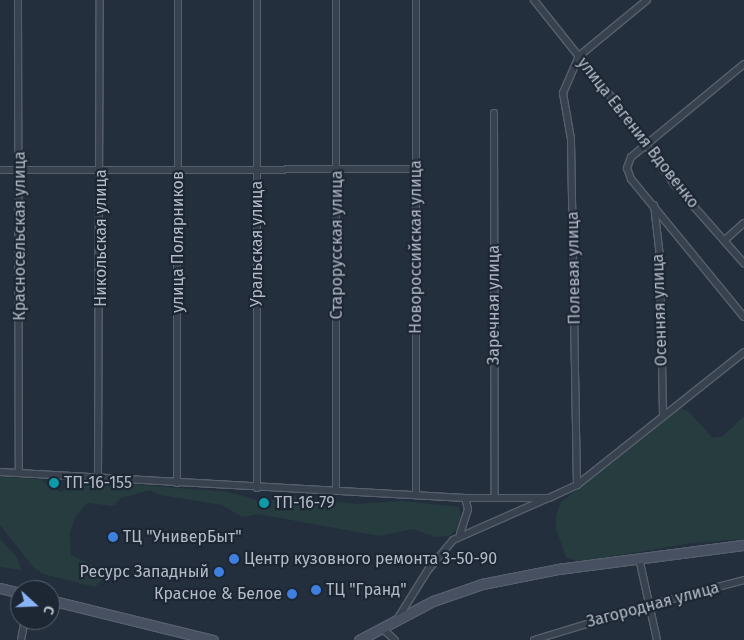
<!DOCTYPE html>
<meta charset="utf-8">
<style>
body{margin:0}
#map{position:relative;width:744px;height:640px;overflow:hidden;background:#242f3e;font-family:"Fira Sans",sans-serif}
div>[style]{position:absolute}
.green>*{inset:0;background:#263c3f}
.roads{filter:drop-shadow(1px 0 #565f6c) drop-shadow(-1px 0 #565f6c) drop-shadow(0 1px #565f6c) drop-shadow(0 -1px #565f6c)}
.street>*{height:6px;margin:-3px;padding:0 3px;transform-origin:3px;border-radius:3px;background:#38414e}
.secondary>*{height:9px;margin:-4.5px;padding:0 4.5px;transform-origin:4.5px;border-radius:4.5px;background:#465061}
.dots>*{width:14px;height:14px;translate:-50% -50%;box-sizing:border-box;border:2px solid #1d2633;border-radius:50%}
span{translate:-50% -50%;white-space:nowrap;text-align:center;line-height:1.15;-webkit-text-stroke:4.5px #1d2633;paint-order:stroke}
.street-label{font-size:16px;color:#b4bcc9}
.poi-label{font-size:16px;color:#b4bcc9}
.left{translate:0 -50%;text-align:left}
.right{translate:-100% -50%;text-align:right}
.north{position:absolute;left:10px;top:580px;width:50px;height:50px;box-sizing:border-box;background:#1d2633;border:1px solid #59626f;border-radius:50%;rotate:110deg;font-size:14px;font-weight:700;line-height:20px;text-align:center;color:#b4bcc9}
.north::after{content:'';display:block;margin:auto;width:18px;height:22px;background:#8ab4f8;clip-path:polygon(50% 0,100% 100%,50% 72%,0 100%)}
</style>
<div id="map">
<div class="green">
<i style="clip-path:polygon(679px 408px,688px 411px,713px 438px,723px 436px,744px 416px,744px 539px,691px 543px,597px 559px,577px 561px,566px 557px,556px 528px,556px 515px,561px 502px)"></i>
<i style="clip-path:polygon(0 477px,41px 479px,49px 487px,62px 492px,69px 483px,76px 480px,229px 492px,256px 500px,263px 510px,271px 508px,272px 496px,276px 495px,356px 504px,402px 501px,459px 507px,461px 517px,457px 529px,449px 536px,435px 537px,413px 529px,379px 536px,258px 514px,242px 517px,222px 505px,160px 495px,150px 490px,121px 498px,114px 506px,87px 503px,75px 518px,70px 533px,71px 555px,102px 570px,102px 580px,95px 587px,43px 574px,34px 568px,0 525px)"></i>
<i style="clip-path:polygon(0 539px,16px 556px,22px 570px,0 567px)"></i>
</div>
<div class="roads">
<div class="street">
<i style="left:18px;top:0;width:472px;rotate:89.9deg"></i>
<i style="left:336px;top:0;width:490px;rotate:90deg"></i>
<i style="left:416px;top:0;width:493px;rotate:90deg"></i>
<i style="left:534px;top:0;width:125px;rotate:51.5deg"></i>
<i style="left:612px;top:98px;width:106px;rotate:54.2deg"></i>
<i style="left:674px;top:184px;width:106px;rotate:48.5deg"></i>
<i style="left:744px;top:64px;width:146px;rotate:140.5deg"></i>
<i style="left:631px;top:157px;width:12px;rotate:110deg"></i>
<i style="left:627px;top:168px;width:12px;rotate:70deg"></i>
<i style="left:631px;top:179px;width:178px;rotate:50.7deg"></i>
<i style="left:494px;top:113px;width:385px;rotate:89.9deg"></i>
<i style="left:0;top:170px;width:416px;rotate:-0.1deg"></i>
<i style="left:654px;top:205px;width:52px;rotate:83.4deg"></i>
<i style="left:660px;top:257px;width:159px;rotate:88.9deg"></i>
<i style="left:725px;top:240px;width:25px;rotate:-42deg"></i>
<i style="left:0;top:472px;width:466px;rotate:3.2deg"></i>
<i style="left:465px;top:498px;width:84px"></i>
<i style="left:549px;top:498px;width:31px;rotate:-25deg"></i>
<i style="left:577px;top:485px;width:213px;rotate:-38.5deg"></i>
<i style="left:98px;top:476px;width:476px;rotate:-89.8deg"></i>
<i style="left:177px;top:483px;width:483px;rotate:-89.9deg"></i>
<i style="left:577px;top:485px;width:346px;rotate:-91deg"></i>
<i style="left:571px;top:139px;width:47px;rotate:-99.9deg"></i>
<i style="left:563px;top:93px;width:40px;rotate:-66.6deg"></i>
<i style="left:579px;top:56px;width:88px;rotate:-39.5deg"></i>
<i style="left:257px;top:488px;width:488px;rotate:-90deg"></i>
<i style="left:460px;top:534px;width:26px;rotate:-72deg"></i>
<i style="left:468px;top:509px;width:11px;rotate:-105deg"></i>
<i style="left:639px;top:558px;width:84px;rotate:77.6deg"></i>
<i style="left:398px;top:618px;width:57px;rotate:-58deg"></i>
<i style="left:428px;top:570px;width:39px;rotate:-50deg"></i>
<i style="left:453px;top:540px;width:102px;rotate:-23.8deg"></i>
<i style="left:383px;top:629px;width:16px;rotate:43deg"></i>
<i style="left:21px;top:640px;width:20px;rotate:-79deg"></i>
<i style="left:534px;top:640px;width:120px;rotate:-16.9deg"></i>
<i style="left:649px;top:605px;width:98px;rotate:-14.7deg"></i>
</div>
<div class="secondary">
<i style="left:0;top:588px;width:21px;rotate:14deg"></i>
<i style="left:50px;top:600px;width:168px;rotate:13.8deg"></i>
<i style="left:359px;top:640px;width:84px;rotate:-27.8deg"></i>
<i style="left:433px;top:601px;width:52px;rotate:-19.1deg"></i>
<i style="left:482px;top:584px;width:77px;rotate:-11.2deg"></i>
<i style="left:558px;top:569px;width:188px;rotate:-7.4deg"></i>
</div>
</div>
<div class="dots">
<i style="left:54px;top:483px;background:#0f9aa8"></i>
<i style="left:264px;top:503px;background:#0f9aa8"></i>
<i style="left:113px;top:537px;background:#3f7fe0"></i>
<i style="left:234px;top:559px;background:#3f7fe0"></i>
<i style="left:219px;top:572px;background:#3f7fe0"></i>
<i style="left:316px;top:590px;background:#3f7fe0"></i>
<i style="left:292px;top:594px;background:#3f7fe0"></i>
</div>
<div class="street-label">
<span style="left:638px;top:133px;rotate:52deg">улица Евгения Вдовенко</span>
<span style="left:20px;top:236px;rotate:-90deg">Красносельская улица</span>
<span style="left:101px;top:238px;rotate:-90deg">Никольская улица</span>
<span style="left:178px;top:242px;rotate:-90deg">улица Полярников</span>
<span style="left:257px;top:244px;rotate:-90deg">Уральская улица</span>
<span style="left:337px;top:245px;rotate:-90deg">Старорусская улица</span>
<span style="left:416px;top:247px;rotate:-90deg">Новороссийская улица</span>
<span style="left:574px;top:268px;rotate:-91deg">Полевая улица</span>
<span style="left:494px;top:305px;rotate:-90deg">Заречная улица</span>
<span style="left:660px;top:310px;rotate:-92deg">Осенняя улица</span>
<span style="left:653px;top:605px;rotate:-15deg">Загородная улица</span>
</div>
<div class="poi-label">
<span class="left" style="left:64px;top:483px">ТП-16-155</span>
<span class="left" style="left:274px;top:503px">ТП-16-79</span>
<span class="left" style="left:123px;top:537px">ТЦ "УниверБыт"</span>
<span class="left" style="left:244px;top:559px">Центр кузовного ремонта 3-50-90</span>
<span class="right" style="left:209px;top:572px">Ресурс Западный</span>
<span class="left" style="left:326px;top:590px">ТЦ "Гранд"</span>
<span class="right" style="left:282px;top:594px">Красное &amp; Белое</span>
</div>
<div class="north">С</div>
</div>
